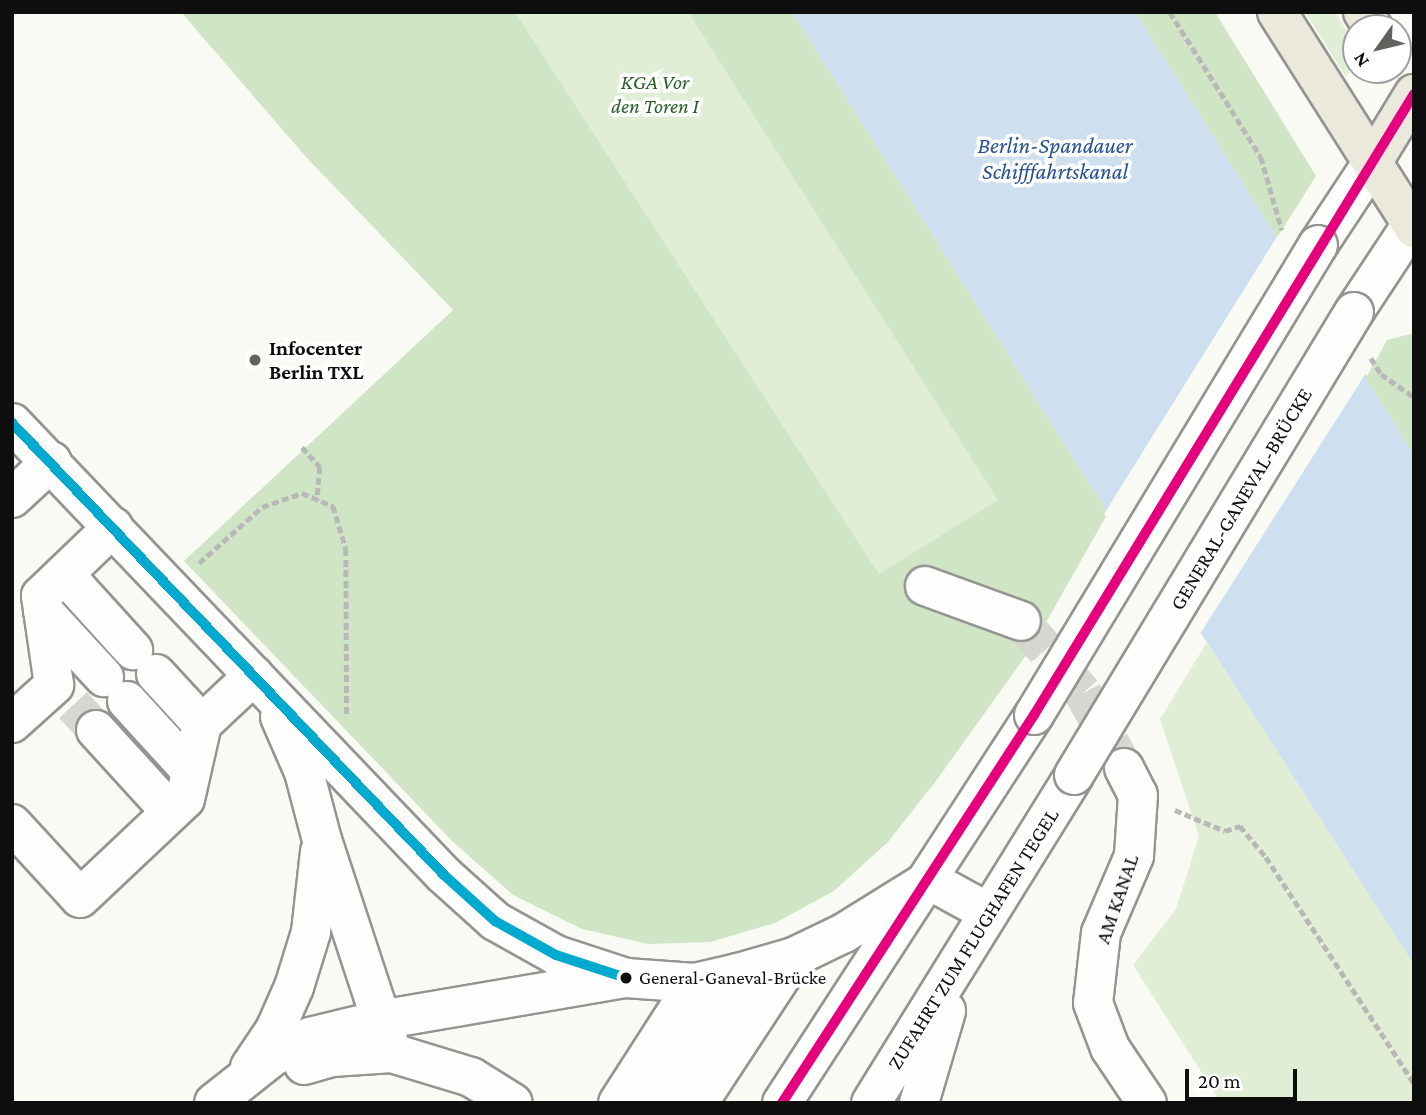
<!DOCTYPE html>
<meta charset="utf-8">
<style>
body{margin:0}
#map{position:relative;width:1426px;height:1115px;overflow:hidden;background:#fafaf4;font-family:"Crimson Pro",serif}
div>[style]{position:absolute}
.green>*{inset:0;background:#e1eed6}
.forest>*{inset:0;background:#d0e5c5}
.water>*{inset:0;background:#cedff0}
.pier>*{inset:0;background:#fafaf4}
.minor-tunnel>*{height:38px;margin-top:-19px;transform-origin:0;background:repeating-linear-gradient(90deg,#d7d7d2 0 38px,transparent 0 57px)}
.path>*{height:4.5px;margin-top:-2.25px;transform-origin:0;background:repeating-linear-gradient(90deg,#b8b8b7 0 7px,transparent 0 10.5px)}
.roads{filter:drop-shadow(2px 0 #949492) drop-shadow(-2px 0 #949492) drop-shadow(0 2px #949492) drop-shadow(0 -2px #949492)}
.minor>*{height:38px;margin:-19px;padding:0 19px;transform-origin:19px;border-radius:19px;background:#fefefd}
.major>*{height:38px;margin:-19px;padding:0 19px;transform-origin:19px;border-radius:19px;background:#eae9db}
.bridges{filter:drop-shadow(2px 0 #949492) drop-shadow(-2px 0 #949492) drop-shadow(0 2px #949492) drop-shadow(0 -2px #949492)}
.minor-bridge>*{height:38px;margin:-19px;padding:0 19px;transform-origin:19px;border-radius:19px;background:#fefefd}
.bus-1>*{height:10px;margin:-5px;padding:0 5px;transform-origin:5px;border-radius:5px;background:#00a9ce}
.bus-2>*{height:10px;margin:-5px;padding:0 5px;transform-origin:5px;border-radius:5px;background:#e5007d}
.dots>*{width:19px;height:19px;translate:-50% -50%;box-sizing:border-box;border:4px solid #fff;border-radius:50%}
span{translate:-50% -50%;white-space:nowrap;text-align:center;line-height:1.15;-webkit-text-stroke:7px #fff;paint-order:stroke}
.bus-label{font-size:19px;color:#0e0e0e}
.left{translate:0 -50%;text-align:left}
.park-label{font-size:21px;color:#285f26;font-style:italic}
.poi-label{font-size:21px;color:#0e0e0e;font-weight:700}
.street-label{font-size:21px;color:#0e0e0e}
.water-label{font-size:23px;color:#255192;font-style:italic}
.frame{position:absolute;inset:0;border:14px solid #0e0e0e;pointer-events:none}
.north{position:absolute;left:1342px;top:14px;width:70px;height:70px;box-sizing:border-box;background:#fff;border:2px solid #9f9f9f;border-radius:50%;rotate:236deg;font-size:19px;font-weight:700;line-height:28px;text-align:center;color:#0e0e0e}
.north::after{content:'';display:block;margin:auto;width:24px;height:32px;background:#61615e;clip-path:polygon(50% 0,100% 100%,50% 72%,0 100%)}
.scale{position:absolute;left:1185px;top:1069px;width:112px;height:32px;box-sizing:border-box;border:4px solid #0e0e0e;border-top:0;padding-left:9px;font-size:21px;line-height:24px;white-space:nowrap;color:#0e0e0e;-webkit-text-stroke:5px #fff;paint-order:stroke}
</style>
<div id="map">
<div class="green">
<i style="clip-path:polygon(515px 12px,688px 12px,999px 501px,879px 574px)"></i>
<i style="clip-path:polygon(1305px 12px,1335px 12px,1356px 46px,1356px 63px,1346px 77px)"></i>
<i style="clip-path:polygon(1207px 642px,1414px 965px,1414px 1103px,1221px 1103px,1133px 965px,1176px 909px,1199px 836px,1160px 719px)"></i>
</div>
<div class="forest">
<i style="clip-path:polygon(181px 12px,515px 12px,879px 574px,998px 500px,688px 12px,792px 12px,1108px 513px,1032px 647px,936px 781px,888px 842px,834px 891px,775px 923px,710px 942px,648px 944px,582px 929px,513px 895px,452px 841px,184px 561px,453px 310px,305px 156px)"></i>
<i style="clip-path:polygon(1135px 12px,1215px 12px,1316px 176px,1278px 236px,1367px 376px,1387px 340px,1414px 333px,1414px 456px)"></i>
</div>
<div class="water">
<i style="clip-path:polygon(792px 12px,1135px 12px,1414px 455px,1414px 965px,1207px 642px,1108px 513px)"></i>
</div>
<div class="pier">
<i style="clip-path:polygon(1278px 235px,1366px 373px,1198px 637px,1104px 514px)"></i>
</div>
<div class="minor-tunnel">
<i style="left:1021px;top:621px;width:95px;rotate:49.3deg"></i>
<i style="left:1083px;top:693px;width:85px;rotate:61.3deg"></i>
<i style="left:73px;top:705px;width:34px;rotate:47deg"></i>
</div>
<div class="path">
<i style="left:1170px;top:12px;width:171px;rotate:57.9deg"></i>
<i style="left:1261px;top:157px;width:76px;rotate:74deg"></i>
<i style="left:1371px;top:358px;width:19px;rotate:58deg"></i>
<i style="left:1381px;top:374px;width:40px;rotate:34.9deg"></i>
<i style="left:302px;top:447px;width:27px;rotate:48deg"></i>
<i style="left:320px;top:467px;width:33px;rotate:95deg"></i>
<i style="left:199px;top:563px;width:84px;rotate:-41.6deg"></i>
<i style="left:262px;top:507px;width:42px;rotate:-19.3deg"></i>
<i style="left:302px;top:493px;width:34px;rotate:23deg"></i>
<i style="left:333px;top:506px;width:45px;rotate:73.2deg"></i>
<i style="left:346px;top:549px;width:168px;rotate:89.7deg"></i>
<i style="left:1175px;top:810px;width:54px;rotate:22.8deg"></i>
<i style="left:1225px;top:831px;width:16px;rotate:-18deg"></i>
<i style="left:1240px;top:826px;width:40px;rotate:50deg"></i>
<i style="left:1266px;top:857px;width:270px;rotate:56.8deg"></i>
</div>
<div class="roads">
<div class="minor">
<i style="left:1318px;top:245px;width:98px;rotate:-56.6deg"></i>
<i style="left:1354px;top:312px;width:105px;rotate:-56.6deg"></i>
<i style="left:12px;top:423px;width:625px;rotate:46.3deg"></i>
<i style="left:444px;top:875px;width:69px;rotate:42deg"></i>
<i style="left:495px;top:921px;width:70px;rotate:29.1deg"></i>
<i style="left:556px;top:955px;width:74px;rotate:18.2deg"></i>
<i style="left:12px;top:498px;width:54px;rotate:-42.8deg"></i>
<i style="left:64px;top:574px;width:103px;rotate:47.8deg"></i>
<i style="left:925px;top:586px;width:102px;rotate:20deg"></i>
<i style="left:43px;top:611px;width:90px;rotate:47.3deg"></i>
<i style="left:156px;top:674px;width:68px;rotate:47.4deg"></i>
<i style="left:127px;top:701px;width:95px;rotate:47.6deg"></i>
<i style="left:280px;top:717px;width:60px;rotate:66.4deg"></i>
<i style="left:304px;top:772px;width:70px;rotate:75.2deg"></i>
<i style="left:322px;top:840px;width:224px;rotate:71.8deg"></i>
<i style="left:12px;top:723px;width:57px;rotate:-42.1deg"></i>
<i style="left:54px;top:685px;width:90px;rotate:-98.3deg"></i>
<i style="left:41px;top:596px;width:100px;rotate:-43.8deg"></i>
<i style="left:96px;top:730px;width:111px;rotate:47.6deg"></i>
<i style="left:1124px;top:768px;width:30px;rotate:63deg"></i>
<i style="left:1138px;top:795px;width:61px;rotate:93.8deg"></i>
<i style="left:1134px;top:856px;width:84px;rotate:113.2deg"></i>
<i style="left:1101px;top:933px;width:70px;rotate:96.5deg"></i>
<i style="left:1093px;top:1003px;width:48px;rotate:69.3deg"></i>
<i style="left:1110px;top:1048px;width:66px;rotate:56.1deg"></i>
<i style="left:12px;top:824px;width:100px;rotate:47.4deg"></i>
<i style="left:80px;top:898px;width:144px;rotate:-43.3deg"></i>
<i style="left:185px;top:799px;width:77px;rotate:-77.2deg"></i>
<i style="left:202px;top:724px;width:71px;rotate:-43.3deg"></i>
<i style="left:929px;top:880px;width:68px;rotate:28.8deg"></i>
<i style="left:304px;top:1065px;width:29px;rotate:-16deg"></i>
<i style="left:332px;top:1057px;width:60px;rotate:-3.8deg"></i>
<i style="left:392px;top:1053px;width:83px;rotate:16.9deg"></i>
<i style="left:471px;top:1077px;width:49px;rotate:31.8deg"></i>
<i style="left:250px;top:1067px;width:45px;rotate:-56deg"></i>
<i style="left:275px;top:1030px;width:47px;rotate:-66.2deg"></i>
<i style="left:294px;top:987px;width:58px;rotate:-72.8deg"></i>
<i style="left:311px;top:932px;width:81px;rotate:-83.6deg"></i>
<i style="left:214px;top:1103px;width:74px;rotate:-38.4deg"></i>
<i style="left:272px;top:1057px;width:43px;rotate:-27.8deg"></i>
<i style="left:310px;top:1037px;width:72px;rotate:-13.7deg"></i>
<i style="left:380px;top:1020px;width:250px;rotate:-9.7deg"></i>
<i style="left:626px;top:978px;width:69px;rotate:4.1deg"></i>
<i style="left:695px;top:983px;width:44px;rotate:-13.1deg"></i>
<i style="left:738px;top:973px;width:58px;rotate:-15.9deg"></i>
<i style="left:794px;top:957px;width:55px;rotate:-25.6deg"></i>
<i style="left:844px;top:933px;width:100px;rotate:-31.9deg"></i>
<i style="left:618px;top:1103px;width:143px;rotate:-57.3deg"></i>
<i style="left:656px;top:1103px;width:154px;rotate:-57.8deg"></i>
<i style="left:698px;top:1103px;width:175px;rotate:-56.7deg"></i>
<i style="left:782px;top:1103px;width:463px;rotate:-57deg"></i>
<i style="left:871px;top:1103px;width:386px;rotate:-58.2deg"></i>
<i style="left:919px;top:1103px;width:96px;rotate:-73.6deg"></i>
</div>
<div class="major">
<i style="left:1277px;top:12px;width:256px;rotate:57.6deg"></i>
<i style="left:1363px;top:12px;width:19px;rotate:58deg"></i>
<i style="left:1372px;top:163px;width:81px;rotate:-58.7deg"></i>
</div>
</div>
<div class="bridges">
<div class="minor-bridge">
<i style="left:1034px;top:715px;width:549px;rotate:-58.86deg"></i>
<i style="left:1074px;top:775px;width:541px;rotate:-58.84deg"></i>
</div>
</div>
<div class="bus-1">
<i style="left:12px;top:423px;width:625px;rotate:46.3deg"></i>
<i style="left:444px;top:875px;width:69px;rotate:42deg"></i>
<i style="left:495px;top:921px;width:70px;rotate:29.1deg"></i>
<i style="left:556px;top:955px;width:74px;rotate:18.2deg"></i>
</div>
<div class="bus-2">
<i style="left:782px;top:1103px;width:463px;rotate:-57deg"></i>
<i style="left:1034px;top:715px;width:728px;rotate:-58.54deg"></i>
</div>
<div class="dots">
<i style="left:255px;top:360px;background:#61615e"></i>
<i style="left:626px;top:978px;background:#0e0e0e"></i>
</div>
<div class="bus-label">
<span class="left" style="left:639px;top:978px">General-Ganeval-Brücke</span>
</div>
<div class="park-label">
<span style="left:655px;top:94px">KGA Vor<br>den Toren I</span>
</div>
<div class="poi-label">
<span class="left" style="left:269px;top:360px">Infocenter<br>Berlin TXL</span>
</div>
<div class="street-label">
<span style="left:1241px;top:499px;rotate:-59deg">GENERAL-GANEVAL-BRÜCKE</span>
<span style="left:1117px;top:899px;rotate:-71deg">AM KANAL</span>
<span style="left:973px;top:939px;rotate:-58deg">ZUFAHRT ZUM FLUGHAFEN TEGEL</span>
</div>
<div class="water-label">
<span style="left:1055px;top:158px">Berlin-Spandauer<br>Schifffahrtskanal</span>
</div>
<div class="frame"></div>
<div class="north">N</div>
<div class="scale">20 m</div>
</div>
